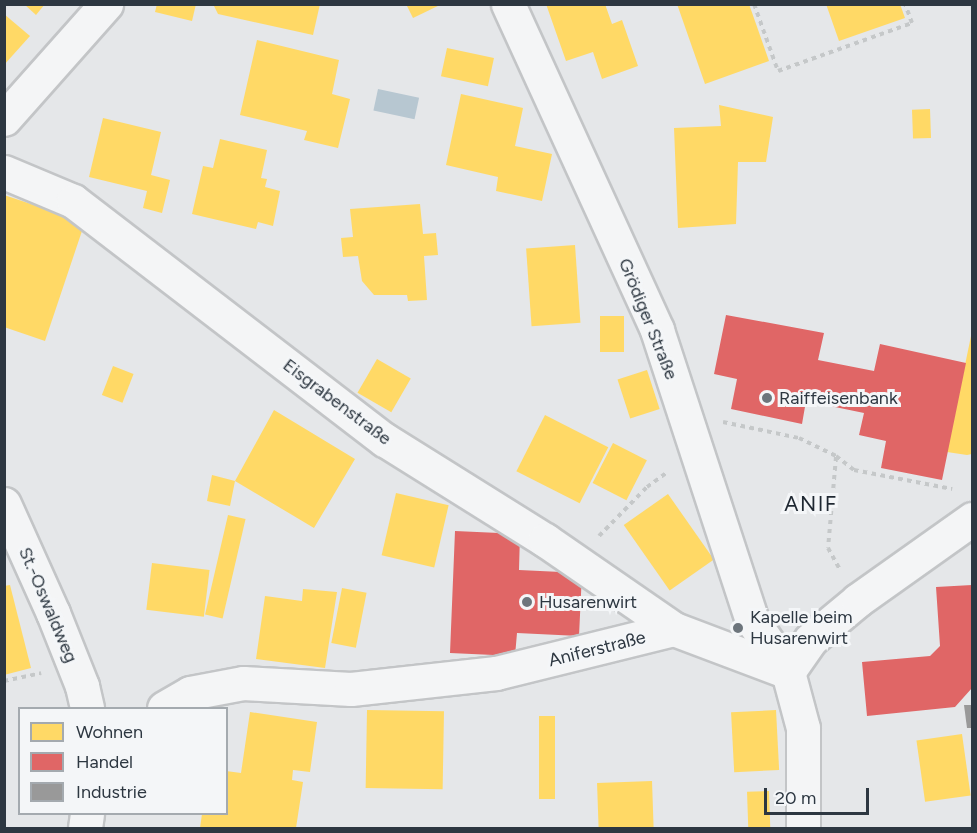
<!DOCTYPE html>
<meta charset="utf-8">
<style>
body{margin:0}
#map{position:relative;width:977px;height:833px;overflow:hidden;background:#e5e7e9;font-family:Figtree,sans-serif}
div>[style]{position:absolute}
.water>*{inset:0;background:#b7c7d1;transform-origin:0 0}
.homes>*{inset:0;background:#ffd966;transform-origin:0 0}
.shops>*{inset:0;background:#e06666}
.industry>*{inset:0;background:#999}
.path>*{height:4px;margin-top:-2px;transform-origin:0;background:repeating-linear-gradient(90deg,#c5c8c9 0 4.5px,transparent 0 9px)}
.roads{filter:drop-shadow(2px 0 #c3c5c7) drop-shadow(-2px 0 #c3c5c7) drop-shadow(0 2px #c3c5c7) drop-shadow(0 -2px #c3c5c7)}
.minor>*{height:33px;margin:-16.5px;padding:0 16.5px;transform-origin:16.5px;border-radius:16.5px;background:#f4f5f6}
.dots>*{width:16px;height:16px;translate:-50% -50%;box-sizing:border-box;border:3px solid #f4f6f8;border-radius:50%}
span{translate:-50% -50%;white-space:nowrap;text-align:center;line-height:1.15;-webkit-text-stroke:6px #f4f6f8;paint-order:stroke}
.street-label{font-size:18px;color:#2d3741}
.poi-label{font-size:18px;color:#2d3741}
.left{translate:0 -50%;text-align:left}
.quarter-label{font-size:21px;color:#1f2832;letter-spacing:1.5px}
.frame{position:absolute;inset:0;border:6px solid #2d3741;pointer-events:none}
.legend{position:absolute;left:18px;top:707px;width:210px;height:108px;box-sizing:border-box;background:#f4f6f8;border:2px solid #a4aaaf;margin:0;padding:8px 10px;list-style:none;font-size:18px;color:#2d3741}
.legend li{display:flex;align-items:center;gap:12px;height:30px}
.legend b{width:30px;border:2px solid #a4aaaf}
.scale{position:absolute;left:764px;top:788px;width:105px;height:27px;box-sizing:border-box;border:3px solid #2d3741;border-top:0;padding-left:8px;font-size:18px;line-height:21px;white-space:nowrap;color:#2d3741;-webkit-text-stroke:4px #f4f6f8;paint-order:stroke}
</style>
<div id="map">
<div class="water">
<i style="left:378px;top:89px;width:42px;height:22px;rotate:12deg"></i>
</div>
<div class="homes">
<i style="clip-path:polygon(24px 4px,45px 4px,36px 15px)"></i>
<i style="clip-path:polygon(157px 4px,196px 4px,192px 21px,155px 12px)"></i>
<i style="clip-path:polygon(213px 4px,320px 4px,313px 35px,218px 14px)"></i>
<i style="clip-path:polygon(406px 4px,442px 4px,413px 18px)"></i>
<i style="clip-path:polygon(546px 4px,605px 4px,612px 24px,622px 20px,638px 66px,602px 79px,593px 52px,566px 61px)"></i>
<i style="clip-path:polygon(677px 4px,749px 4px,769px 61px,705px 84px)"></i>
<i style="clip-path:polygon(826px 4px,900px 4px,905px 18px,839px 41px)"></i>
<i style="clip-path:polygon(4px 14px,30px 36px,4px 65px)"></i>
<i style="clip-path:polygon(257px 40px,339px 60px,332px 94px,350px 99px,338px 148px,304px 140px,307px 131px,240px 115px)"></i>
<i style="left:447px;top:48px;width:48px;height:29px;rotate:12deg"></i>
<i style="clip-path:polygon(461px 94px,523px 108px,515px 146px,552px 154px,542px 201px,496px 191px,498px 177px,446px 165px)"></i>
<i style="clip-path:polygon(719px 105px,773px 117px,766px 162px,738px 162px,736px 224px,678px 228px,674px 128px,721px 126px)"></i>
<i style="left:930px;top:109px;width:29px;height:18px;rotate:88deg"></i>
<i style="clip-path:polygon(103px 118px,161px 132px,151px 175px,170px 180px,162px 213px,143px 208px,147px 191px,89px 177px)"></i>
<i style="clip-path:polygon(220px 139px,267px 150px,261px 178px,267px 179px,265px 187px,280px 191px,273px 226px,258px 222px,256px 229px,192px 214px,203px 166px,213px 168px)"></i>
<i style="clip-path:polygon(4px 195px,85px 222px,45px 341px,4px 327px)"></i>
<i style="clip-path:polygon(420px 204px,423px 234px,436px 233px,438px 255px,424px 256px,427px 300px,408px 301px,407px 295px,374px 295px,362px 281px,358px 256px,343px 257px,341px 238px,353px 237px,350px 209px)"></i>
<i style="left:575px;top:245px;width:78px;height:49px;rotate:86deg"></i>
<i style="left:624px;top:316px;width:36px;height:24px;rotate:90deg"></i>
<i style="clip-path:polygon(971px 336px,972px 454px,967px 455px,947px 452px)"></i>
<i style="left:377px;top:359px;width:39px;height:39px;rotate:30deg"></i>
<i style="left:113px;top:366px;width:22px;height:31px;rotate:21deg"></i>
<i style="left:647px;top:370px;width:41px;height:31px;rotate:72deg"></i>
<i style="clip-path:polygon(274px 410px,355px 459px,314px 528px,235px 481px,230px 506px,207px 501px,212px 475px,235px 481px)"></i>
<i style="left:545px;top:415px;width:71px;height:63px;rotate:27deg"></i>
<i style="left:613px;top:443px;width:38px;height:45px;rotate:27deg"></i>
<i style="left:396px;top:493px;width:54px;height:64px;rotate:13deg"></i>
<i style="left:668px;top:494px;width:80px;height:54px;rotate:55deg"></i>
<i style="left:228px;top:515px;width:18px;height:102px;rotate:13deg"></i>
<i style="left:152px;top:563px;width:58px;height:47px;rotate:7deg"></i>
<i style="clip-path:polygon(10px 585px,31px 668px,4px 675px,4px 586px)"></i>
<i style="left:342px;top:588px;width:25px;height:56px;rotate:11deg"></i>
<i style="clip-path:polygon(303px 589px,337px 592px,325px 668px,256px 659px,265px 596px,302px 601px)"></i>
<i style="left:367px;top:710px;width:77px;height:78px;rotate:1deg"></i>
<i style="left:776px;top:710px;width:60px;height:45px;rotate:87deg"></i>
<i style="clip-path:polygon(250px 712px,317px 722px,310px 772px,293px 770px,292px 780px,303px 782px,296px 828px,200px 828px,202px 814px,226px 814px,226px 771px,241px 773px)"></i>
<i style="left:539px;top:716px;width:16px;height:83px"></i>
<i style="left:962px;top:734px;width:62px;height:46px;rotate:82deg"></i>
<i style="left:652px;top:781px;width:47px;height:55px;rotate:88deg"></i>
<i style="left:769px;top:791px;width:37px;height:22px;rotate:88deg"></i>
</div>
<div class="shops">
<i style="clip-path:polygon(726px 315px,824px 333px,818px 360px,874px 371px,880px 344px,966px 363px,942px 480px,881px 468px,886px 441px,859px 435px,864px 413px,806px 401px,802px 424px,731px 409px,737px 379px,714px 374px)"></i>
<i style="clip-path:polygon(455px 531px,520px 534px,519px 570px,582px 573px,579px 636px,517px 633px,515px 656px,450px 653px)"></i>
<i style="clip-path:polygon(972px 585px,972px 688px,955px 707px,867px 716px,862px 662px,930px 656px,940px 646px,936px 587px)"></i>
</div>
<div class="industry">
<i style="clip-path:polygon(964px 705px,972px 705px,972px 728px,967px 728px)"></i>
</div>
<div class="path">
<i style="left:754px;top:4px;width:71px;rotate:70.3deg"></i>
<i style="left:778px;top:71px;width:142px;rotate:-19.7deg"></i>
<i style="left:912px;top:23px;width:20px;rotate:-110deg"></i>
<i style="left:723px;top:422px;width:78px;rotate:11.9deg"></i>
<i style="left:799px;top:438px;width:41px;rotate:25.9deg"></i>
<i style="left:836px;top:456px;width:23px;rotate:38deg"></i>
<i style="left:854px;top:470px;width:100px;rotate:11deg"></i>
<i style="left:836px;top:457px;width:91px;rotate:95deg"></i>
<i style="left:828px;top:548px;width:26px;rotate:61deg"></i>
<i style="left:599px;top:536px;width:69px;rotate:-45.6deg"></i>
<i style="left:647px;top:487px;width:26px;rotate:-36deg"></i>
<i style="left:4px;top:681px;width:38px;rotate:-12deg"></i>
</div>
<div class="roads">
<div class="minor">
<i style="left:508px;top:4px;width:358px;rotate:65.4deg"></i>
<i style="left:657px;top:330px;width:305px;rotate:71.9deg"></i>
<i style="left:752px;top:620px;width:63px;rotate:55.3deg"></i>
<i style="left:788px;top:672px;width:58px;rotate:75deg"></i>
<i style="left:803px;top:728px;width:100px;rotate:90deg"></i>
<i style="left:4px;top:119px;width:154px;rotate:-48.4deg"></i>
<i style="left:4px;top:172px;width:75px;rotate:22.8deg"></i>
<i style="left:73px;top:201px;width:393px;rotate:37.5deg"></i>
<i style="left:385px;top:440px;width:189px;rotate:32deg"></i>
<i style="left:545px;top:540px;width:157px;rotate:34.6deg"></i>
<i style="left:4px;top:504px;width:120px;rotate:65.8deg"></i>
<i style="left:53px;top:613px;width:79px;rotate:68.3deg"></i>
<i style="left:82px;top:686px;width:23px;rotate:77deg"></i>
<i style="left:788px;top:672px;width:39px;rotate:-55deg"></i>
<i style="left:810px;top:640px;width:62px;rotate:-39.8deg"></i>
<i style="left:858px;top:600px;width:140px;rotate:-35.4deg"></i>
<i style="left:164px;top:708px;width:30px;rotate:-30deg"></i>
<i style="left:190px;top:693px;width:54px;rotate:-10.7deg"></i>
<i style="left:243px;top:683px;width:108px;rotate:3.2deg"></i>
<i style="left:351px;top:689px;width:146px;rotate:-6.3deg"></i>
<i style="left:496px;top:673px;width:183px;rotate:-13.9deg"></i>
<i style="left:674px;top:629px;width:122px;rotate:20.7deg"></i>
<i style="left:85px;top:828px;width:14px;rotate:-82deg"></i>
</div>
</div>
<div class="dots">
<i style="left:767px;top:398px;background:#6d757c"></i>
<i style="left:527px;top:602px;background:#6d757c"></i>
<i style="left:738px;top:628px;background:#6d757c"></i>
</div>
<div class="street-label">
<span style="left:648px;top:319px;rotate:68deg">Grödiger Straße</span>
<span style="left:337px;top:402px;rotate:37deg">Eisgrabenstraße</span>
<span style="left:48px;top:605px;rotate:67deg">St.-Oswaldweg</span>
<span style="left:597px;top:649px;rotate:-14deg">Aniferstraße</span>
</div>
<div class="poi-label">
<span class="left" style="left:779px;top:398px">Raiffeisenbank</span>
<span class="left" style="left:539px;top:602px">Husarenwirt</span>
<span class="left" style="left:750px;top:628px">Kapelle beim<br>Husarenwirt</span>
</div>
<div class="quarter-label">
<span style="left:811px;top:504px">ANIF</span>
</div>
<div class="frame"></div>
<ul class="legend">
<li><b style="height:16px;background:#ffd966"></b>Wohnen</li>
<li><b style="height:16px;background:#e06666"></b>Handel</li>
<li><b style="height:16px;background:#999"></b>Industrie</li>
</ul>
<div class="scale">20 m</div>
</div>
